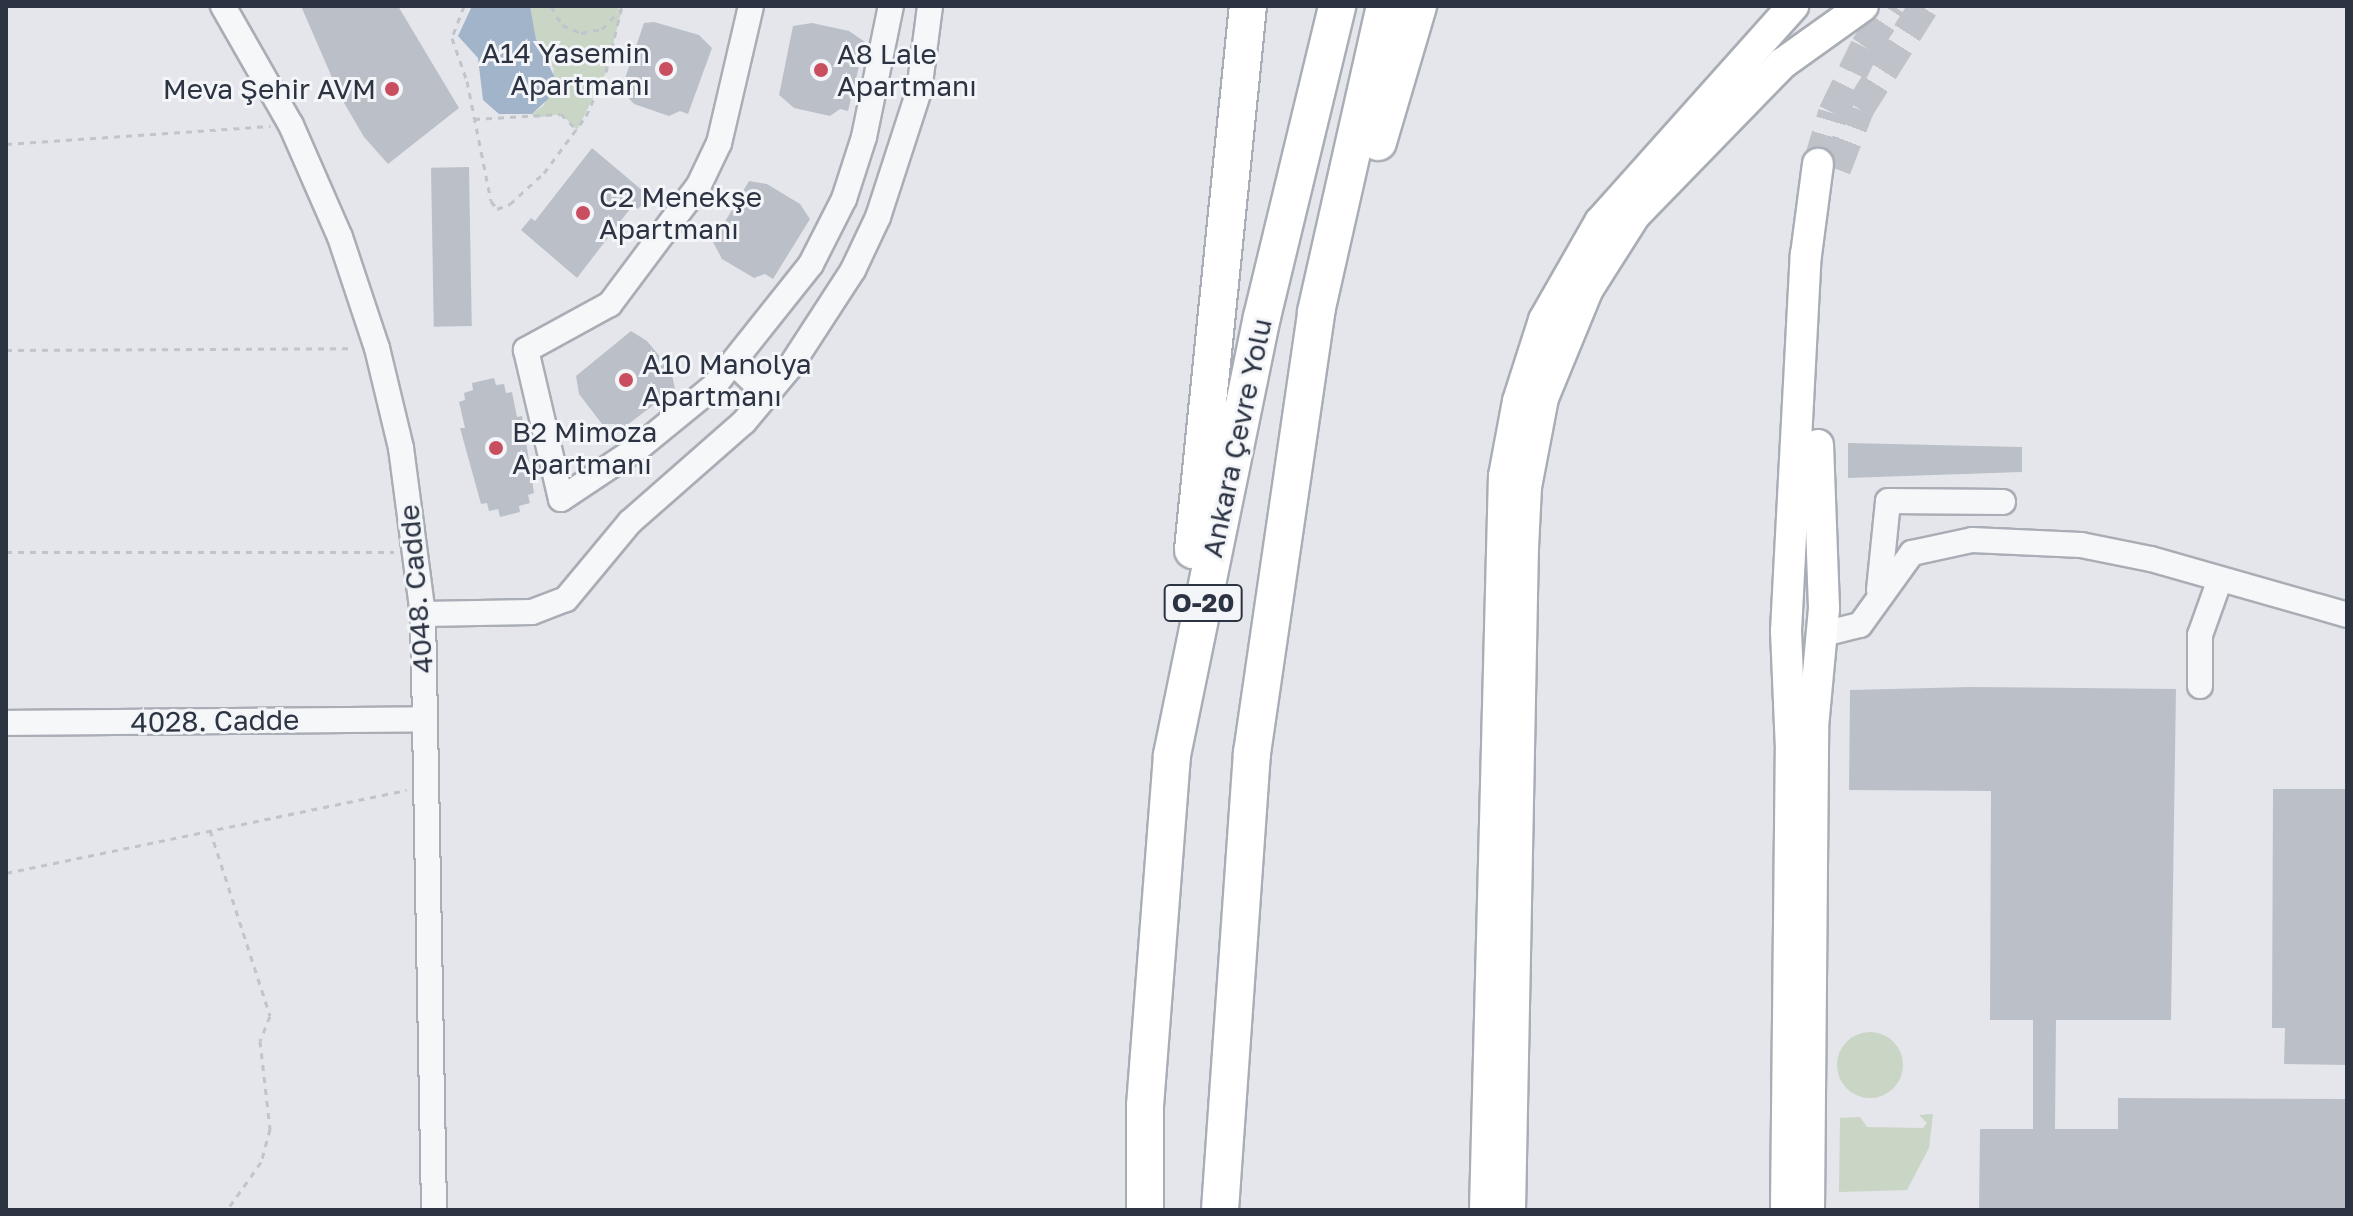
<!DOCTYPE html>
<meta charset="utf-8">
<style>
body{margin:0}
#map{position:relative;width:2353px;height:1216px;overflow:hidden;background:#e4e6eb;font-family:"Golos Text",sans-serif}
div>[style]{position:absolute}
.green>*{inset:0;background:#c9d5c5}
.round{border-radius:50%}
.water>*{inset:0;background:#a1b4c9}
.building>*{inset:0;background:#bbc0c8;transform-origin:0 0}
.major-tunnel>*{height:30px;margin-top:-15px;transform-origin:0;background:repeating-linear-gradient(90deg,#bfc2c9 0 30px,transparent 0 45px)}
.path>*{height:3px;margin-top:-1.5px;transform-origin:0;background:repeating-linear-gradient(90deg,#c1c4ca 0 6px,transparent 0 12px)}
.roads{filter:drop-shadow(2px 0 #a9adb5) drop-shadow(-2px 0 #a9adb5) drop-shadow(0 2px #a9adb5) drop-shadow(0 -2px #a9adb5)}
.minor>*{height:24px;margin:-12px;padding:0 12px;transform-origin:12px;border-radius:12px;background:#f6f7f9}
.major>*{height:30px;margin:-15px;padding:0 15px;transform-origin:15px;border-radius:15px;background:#fff}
.highway>*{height:36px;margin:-18px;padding:0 18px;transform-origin:18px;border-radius:18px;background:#fff}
.dots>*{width:22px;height:22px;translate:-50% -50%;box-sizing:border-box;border:4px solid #f3f5f8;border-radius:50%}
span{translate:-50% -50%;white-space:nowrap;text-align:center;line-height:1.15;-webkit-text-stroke:6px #f3f5f8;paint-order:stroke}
.shield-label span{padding:2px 6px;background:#f3f5f8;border:2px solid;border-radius:6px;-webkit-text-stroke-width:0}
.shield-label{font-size:26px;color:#2c3443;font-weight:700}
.poi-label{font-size:28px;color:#2c3443}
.right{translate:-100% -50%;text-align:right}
.left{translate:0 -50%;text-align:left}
.street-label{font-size:28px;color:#2c3443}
.frame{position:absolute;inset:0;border:8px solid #2c3443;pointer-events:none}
</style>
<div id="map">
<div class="green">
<i style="clip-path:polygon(530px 6px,619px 6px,617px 14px,622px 9px,606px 72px,577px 130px,561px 114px,534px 118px,532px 114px,544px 105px,554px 69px,536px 39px)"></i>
<i class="round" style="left:1837px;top:1032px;width:66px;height:66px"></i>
<i style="clip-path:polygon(1933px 1114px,1929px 1148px,1907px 1190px,1839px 1192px,1840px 1118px,1860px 1117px,1867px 1127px,1923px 1128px,1927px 1123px,1919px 1115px)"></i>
</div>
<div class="water">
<i style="clip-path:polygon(472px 6px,530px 6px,536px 39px,555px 78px,548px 99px,532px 114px,499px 114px,483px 100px,478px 58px,458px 36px)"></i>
</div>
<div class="building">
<i style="clip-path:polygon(301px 6px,398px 6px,459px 108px,388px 164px,364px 137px,340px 96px)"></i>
<i style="clip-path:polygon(654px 22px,699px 35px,712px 48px,688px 114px,680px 111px,669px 116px,634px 104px,621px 90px,644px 23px)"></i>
<i style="clip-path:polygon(812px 23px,849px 31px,865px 42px,848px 111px,840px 109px,830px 116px,794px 108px,779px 95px,793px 26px)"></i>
<i style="clip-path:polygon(592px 148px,649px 196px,638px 209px,633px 205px,577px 278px,521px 230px,531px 218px,535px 221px)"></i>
<i style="left:469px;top:167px;width:159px;height:38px;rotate:89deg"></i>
<i style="clip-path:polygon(749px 181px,767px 184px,800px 204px,810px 219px,773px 279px,765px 274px,754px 278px,722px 259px,713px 242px)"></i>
<i style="clip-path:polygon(631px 331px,647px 341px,671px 370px,675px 389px,619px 431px,614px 424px,602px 424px,579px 394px,576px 376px)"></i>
<i style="clip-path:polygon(494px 378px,496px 385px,504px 384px,506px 393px,512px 392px,517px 417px,522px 416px,534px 493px,528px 495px,530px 503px,519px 506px,520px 512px,500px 517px,498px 509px,489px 511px,487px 503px,481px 504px,460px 428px,465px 428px,459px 402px,465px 400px,464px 393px,473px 390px,472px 383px)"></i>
<i style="clip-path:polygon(1848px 443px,2022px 447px,2022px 472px,1848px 478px)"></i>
<i style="clip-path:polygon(1970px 687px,2176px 689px,2171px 1020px,2056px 1020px,2055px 1129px,2118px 1129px,2118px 1098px,2347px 1099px,2347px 1210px,1979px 1210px,1980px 1129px,2033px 1129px,2033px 1020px,1990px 1020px,1991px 791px,1849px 790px,1850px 690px)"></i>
<i style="clip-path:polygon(2273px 789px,2347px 789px,2347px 1065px,2284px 1064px,2285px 1028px,2272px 1028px)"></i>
</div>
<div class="major-tunnel">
<i style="left:1818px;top:164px;width:53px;rotate:-73.6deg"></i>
<i style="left:1833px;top:113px;width:73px;rotate:-64.1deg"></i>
<i style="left:1865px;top:47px;width:50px;rotate:-55.7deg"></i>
<i style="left:1836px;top:169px;width:64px;rotate:-69deg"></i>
<i style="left:1859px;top:109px;width:122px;rotate:-57.7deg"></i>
</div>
<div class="path">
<i style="left:464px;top:6px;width:34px;rotate:111deg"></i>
<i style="left:452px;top:38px;width:46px;rotate:70.8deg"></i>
<i style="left:467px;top:81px;width:122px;rotate:78.7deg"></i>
<i style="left:491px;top:201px;width:10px;rotate:53deg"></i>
<i style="left:497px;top:209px;width:14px;rotate:-21deg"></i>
<i style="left:510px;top:204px;width:46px;rotate:-42.4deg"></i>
<i style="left:544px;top:173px;width:71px;rotate:-53.6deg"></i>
<i style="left:586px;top:116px;width:48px;rotate:-65.6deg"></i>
<i style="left:606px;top:72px;width:68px;rotate:-76.4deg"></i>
<i style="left:551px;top:6px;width:22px;rotate:60deg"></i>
<i style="left:562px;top:25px;width:21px;rotate:23deg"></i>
<i style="left:581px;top:33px;width:21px;rotate:-11deg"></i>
<i style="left:602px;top:29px;width:28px;rotate:-46deg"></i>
<i style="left:474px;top:119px;width:87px;rotate:-3.3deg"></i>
<i style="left:561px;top:114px;width:23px;rotate:45deg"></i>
<i style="left:6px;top:144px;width:265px;rotate:-3.9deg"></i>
<i style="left:6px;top:350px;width:348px;rotate:-0.3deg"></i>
<i style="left:6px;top:552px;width:388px"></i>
<i style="left:210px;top:830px;width:195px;rotate:72.1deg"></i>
<i style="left:270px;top:1016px;width:27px;rotate:112deg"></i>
<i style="left:260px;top:1041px;width:89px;rotate:83.5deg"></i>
<i style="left:270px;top:1129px;width:34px;rotate:105deg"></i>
<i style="left:261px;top:1162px;width:59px;rotate:125.3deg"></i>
<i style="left:6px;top:873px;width:409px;rotate:-11.7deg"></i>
</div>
<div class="roads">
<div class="minor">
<i style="left:223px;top:6px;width:137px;rotate:60.3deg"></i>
<i style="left:291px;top:125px;width:122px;rotate:66.4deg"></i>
<i style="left:340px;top:237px;width:117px;rotate:71.6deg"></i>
<i style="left:377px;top:348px;width:103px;rotate:76.5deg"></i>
<i style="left:401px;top:448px;width:167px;rotate:82.5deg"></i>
<i style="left:423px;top:614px;width:596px;rotate:88.94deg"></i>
<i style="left:751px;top:6px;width:141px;rotate:103.1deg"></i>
<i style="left:719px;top:143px;width:47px;rotate:115.5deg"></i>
<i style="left:699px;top:185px;width:149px;rotate:126.8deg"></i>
<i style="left:610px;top:304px;width:96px;rotate:151.3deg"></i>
<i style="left:526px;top:350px;width:153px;rotate:76.8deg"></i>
<i style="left:561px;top:499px;width:97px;rotate:-33.7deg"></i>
<i style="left:642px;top:445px;width:93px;rotate:-39.3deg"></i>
<i style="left:714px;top:386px;width:156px;rotate:-51.5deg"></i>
<i style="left:811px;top:264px;width:73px;rotate:-63.1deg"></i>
<i style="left:844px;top:199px;width:65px;rotate:-72.1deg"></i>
<i style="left:864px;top:137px;width:134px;rotate:-78.4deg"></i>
<i style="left:734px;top:363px;width:46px;rotate:44.1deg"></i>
<i style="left:1879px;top:590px;width:89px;rotate:-84.2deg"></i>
<i style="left:1888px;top:501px;width:115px;rotate:0.5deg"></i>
<i style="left:423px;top:614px;width:109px;rotate:-1.1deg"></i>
<i style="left:532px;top:612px;width:36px;rotate:-21deg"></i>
<i style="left:566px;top:599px;width:100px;rotate:-50.3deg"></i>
<i style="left:630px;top:522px;width:152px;rotate:-41.3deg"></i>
<i style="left:744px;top:422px;width:72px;rotate:-50.1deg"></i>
<i style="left:790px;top:367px;width:116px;rotate:-57deg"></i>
<i style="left:853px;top:270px;width:59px;rotate:-64.7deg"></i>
<i style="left:878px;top:217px;width:133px;rotate:-72deg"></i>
<i style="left:919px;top:91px;width:86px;rotate:-82.6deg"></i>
<i style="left:1823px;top:634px;width:38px;rotate:-14deg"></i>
<i style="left:1860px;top:625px;width:89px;rotate:-54.2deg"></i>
<i style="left:1912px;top:553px;width:61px;rotate:-12.2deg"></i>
<i style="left:1972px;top:540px;width:109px;rotate:2.6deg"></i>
<i style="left:2081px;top:545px;width:71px;rotate:11.3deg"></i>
<i style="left:2151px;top:559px;width:204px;rotate:15.9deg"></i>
<i style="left:2200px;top:686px;width:51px;rotate:-90deg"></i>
<i style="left:2200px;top:635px;width:59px;rotate:-70.3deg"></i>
<i style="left:6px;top:723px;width:418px;rotate:-0.5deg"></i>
</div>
<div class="major">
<i style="left:1485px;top:1210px;width:734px;rotate:-88.52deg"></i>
<i style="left:1504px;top:476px;width:76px;rotate:-79.4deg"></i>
<i style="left:1518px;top:401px;width:85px;rotate:-72.2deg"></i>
<i style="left:1544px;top:320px;width:113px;rotate:-60.3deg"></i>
<i style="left:1600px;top:222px;width:290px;rotate:-48.2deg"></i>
<i style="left:1510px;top:1210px;width:662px;rotate:-88.88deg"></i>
<i style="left:1523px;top:548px;width:61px;rotate:-87.2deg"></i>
<i style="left:1526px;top:487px;width:91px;rotate:-79.2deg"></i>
<i style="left:1543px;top:398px;width:118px;rotate:-67.6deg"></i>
<i style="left:1588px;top:289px;width:88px;rotate:-57.6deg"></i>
<i style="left:1635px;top:215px;width:212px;rotate:-45.8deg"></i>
<i style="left:1783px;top:63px;width:98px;rotate:-35.5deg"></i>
<i style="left:1786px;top:1210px;width:460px;rotate:-89.4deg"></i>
<i style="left:1791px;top:750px;width:119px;rotate:-92.4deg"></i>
<i style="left:1786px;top:631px;width:377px;rotate:-87deg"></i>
<i style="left:1806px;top:255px;width:92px;rotate:-82.5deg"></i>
<i style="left:1809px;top:1210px;width:483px;rotate:-89.5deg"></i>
<i style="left:1813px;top:727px;width:120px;rotate:-84.7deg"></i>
<i style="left:1824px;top:608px;width:163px;rotate:-92.1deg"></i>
</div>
<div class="highway">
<i style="left:1378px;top:142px;width:142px;rotate:-73.6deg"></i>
<i style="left:1193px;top:550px;width:547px;rotate:-84.23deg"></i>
<i style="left:1145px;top:1210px;width:104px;rotate:-90deg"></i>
<i style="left:1145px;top:1106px;width:352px;rotate:-85.6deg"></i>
<i style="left:1172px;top:755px;width:447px;rotate:-78.4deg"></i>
<i style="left:1262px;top:317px;width:320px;rotate:-76.4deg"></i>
<i style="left:1220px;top:1210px;width:458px;rotate:-86deg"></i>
<i style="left:1252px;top:753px;width:446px;rotate:-81.7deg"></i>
<i style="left:1316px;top:312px;width:314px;rotate:-77.3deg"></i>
</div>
</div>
<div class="dots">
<i style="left:666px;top:69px;background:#c94f60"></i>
<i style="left:821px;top:70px;background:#c94f60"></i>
<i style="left:392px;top:89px;background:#c94f60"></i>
<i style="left:583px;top:213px;background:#c94f60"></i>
<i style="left:626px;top:380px;background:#c94f60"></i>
<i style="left:496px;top:448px;background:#c94f60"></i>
</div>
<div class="shield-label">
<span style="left:1203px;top:603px">O-20</span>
</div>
<div class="poi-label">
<span class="right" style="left:650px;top:69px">A14 Yasemin<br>Apartmanı</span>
<span class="left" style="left:837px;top:70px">A8 Lale<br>Apartmanı</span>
<span class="right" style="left:376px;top:89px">Meva Şehir AVM</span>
<span class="left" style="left:599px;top:213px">C2 Menekşe<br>Apartmanı</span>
<span class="left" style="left:642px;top:380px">A10 Manolya<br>Apartmanı</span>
<span class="left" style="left:512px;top:448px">B2 Mimoza<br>Apartmanı</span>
</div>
<div class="street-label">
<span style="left:1237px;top:438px;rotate:-78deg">Ankara Çevre Yolu</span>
<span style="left:416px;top:589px;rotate:-95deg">4048. Cadde</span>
<span style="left:215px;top:721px;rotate:-1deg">4028. Cadde</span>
</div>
<div class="frame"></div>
</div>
